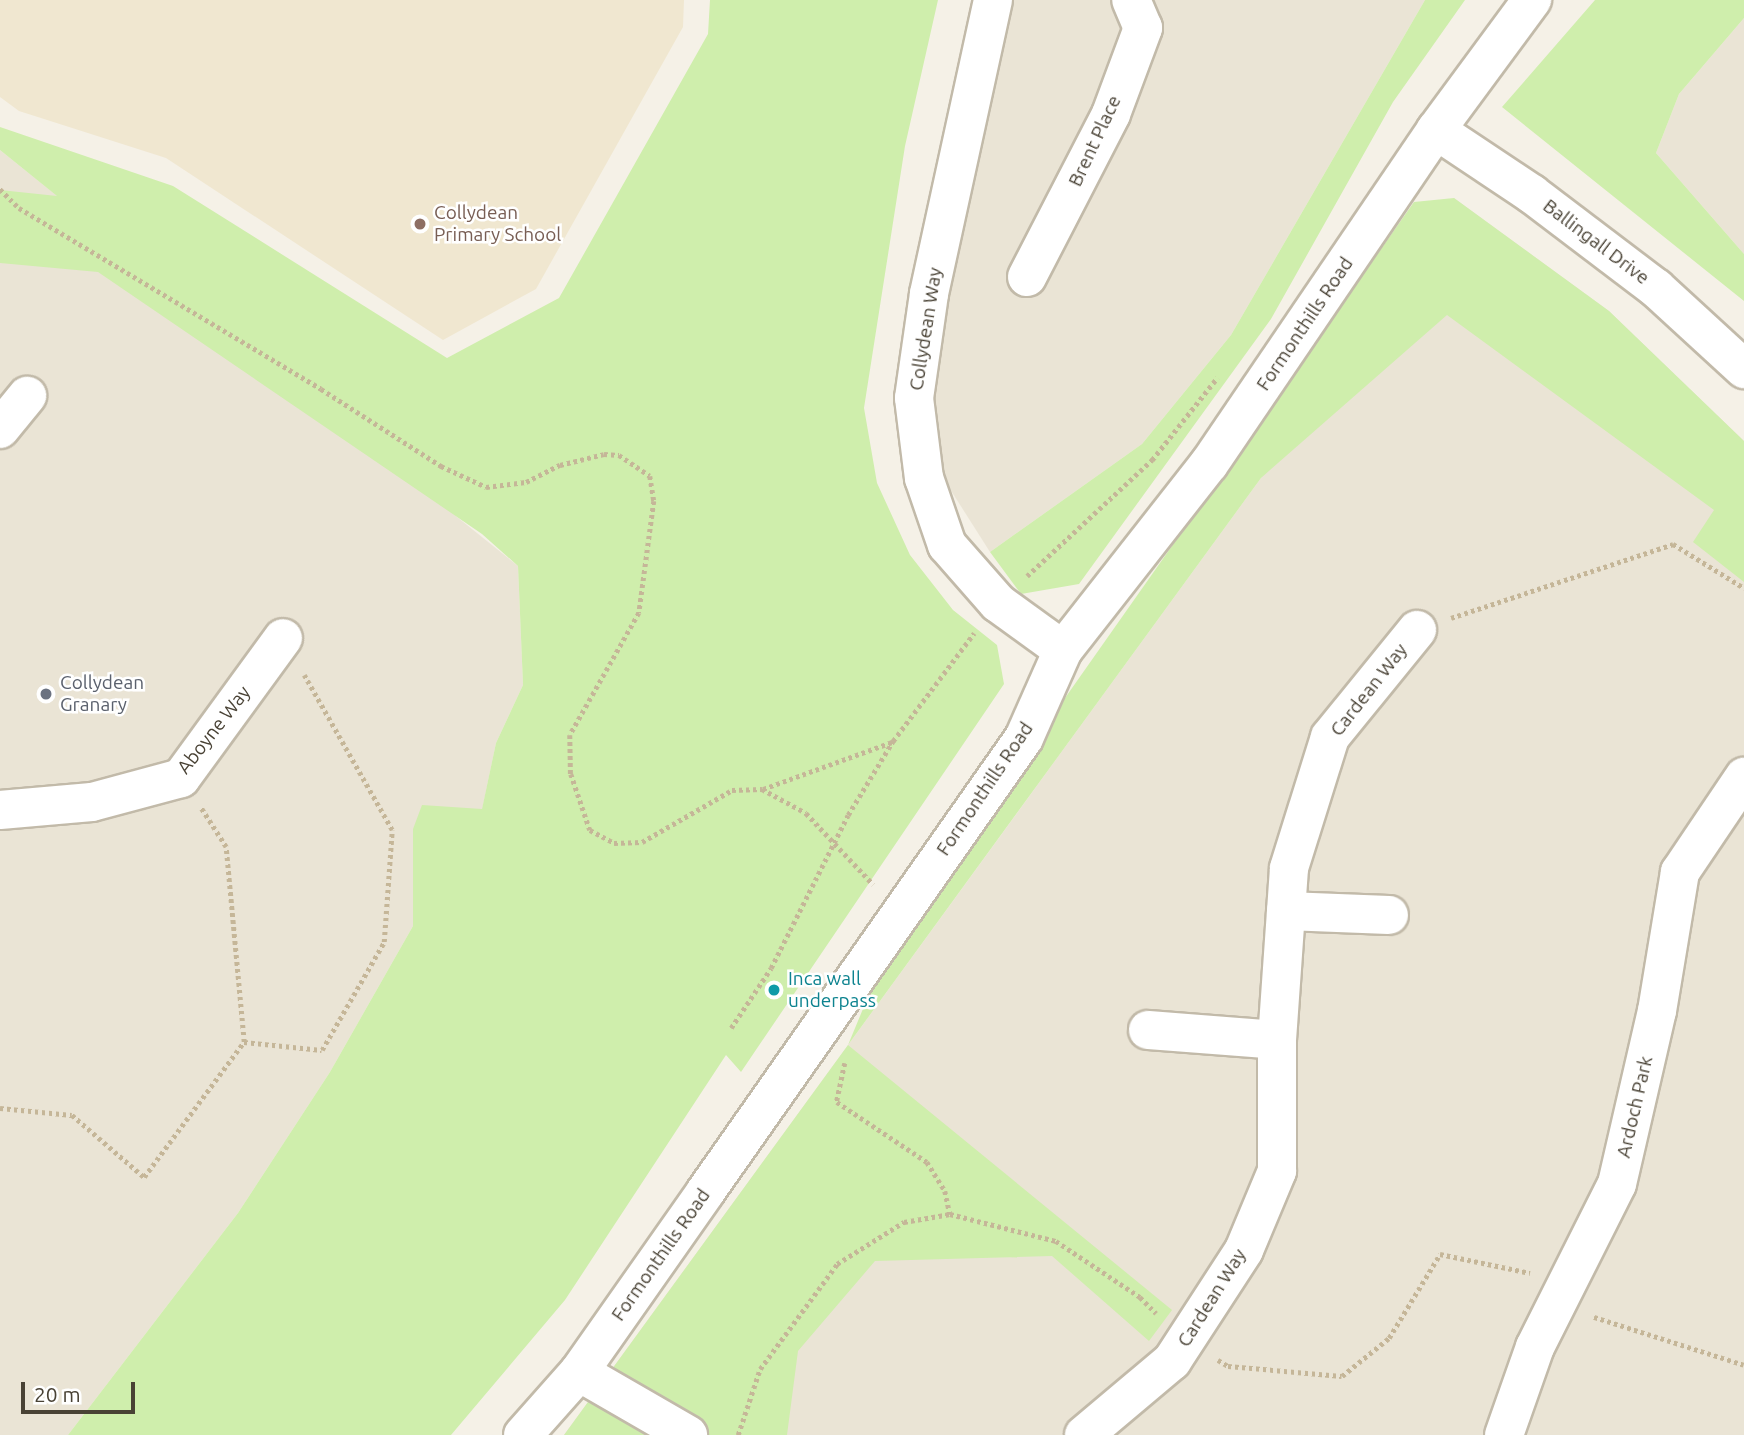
<!DOCTYPE html>
<style>
body{margin:0}
#map{position:relative;width:1744px;height:1435px;overflow:hidden;background:#f5f1e7;font-family:Ubuntu,sans-serif}
div>[style]{position:absolute}
.residential>*{inset:0;background:#eae4d5}
.education>*{inset:0;background:#f0e7d0}
.green>*{inset:0;background:#cfeeac}
.path>*{height:4.5px;margin-top:-2.25px;transform-origin:0;background:repeating-linear-gradient(90deg,#c5b698 0 3.5px,transparent 0 7px)}
.roads{filter:drop-shadow(2px 0 #c2baa9) drop-shadow(-2px 0 #c2baa9) drop-shadow(0 2px #c2baa9) drop-shadow(0 -2px #c2baa9)}
.minor>*{height:38px;margin:-19px;padding:0 19px;transform-origin:19px;border-radius:19px;background:#fff}
.dots>*{width:19px;height:19px;translate:-50% -50%;box-sizing:border-box;border:4px solid #fff;border-radius:50%}
span{translate:-50% -50%;white-space:nowrap;text-align:center;line-height:1.15;-webkit-text-stroke:5px #fff;paint-order:stroke}
.street-label{font-size:19px;color:#494235}
.education-label{font-size:19px;color:#785e54}
.left{translate:0 -50%;text-align:left}
.worship-label{font-size:19px;color:#5b616d}
.culture-label{font-size:19px;color:#0d838f}
.scale{position:absolute;left:21px;top:1382px;width:114px;height:32px;box-sizing:border-box;border:4px solid #494235;border-top:0;padding-left:9px;font-size:21px;line-height:24px;white-space:nowrap;color:#494235;-webkit-text-stroke:5px #fff;paint-order:stroke}
</style>
<div id="map">
<div class="residential">
<i style="clip-path:polygon(1010px 0,1425px 0,1231px 335px,1142px 444px,990px 552px,936px 467px,928px 389px)"></i>
<i style="clip-path:polygon(1744px 18px,1744px 254px,1656px 153px,1679px 94px)"></i>
<i style="clip-path:polygon(0 150px,518px 566px,523px 685px,496px 743px,482px 810px,413px 829px,413px 926px,330px 1072px,238px 1213px,68px 1435px,0 1435px)"></i>
<i style="clip-path:polygon(1454px 198px,1609px 311px,1744px 441px,1744px 1435px,564px 1435px,1261px 478px)"></i>
</div>
<div class="education">
<i style="clip-path:polygon(0 0,684px 0,683px 27px,536px 289px,443px 340px,166px 158px,19px 111px,0 97px)"></i>
</div>
<div class="green">
<i style="clip-path:polygon(710px 0,938px 0,905px 146px,864px 408px,877px 483px,910px 555px,953px 610px,997px 645px,1004px 684px,741px 1072px,726px 1055px,565px 1300px,451px 1435px,68px 1435px,238px 1213px,330px 1072px,413px 926px,413px 829px,422px 805px,482px 809px,496px 743px,523px 685px,518px 566px,482px 534px,98px 272px,0 263px,0 190px,57px 196px,0 150px,0 127px,173px 186px,447px 358px,559px 298px,708px 34px)"></i>
<i style="clip-path:polygon(1425px 0,1465px 0,1393px 102px,1271px 319px,1079px 584px,1021px 594px,990px 552px,1142px 444px,1231px 335px)"></i>
<i style="clip-path:polygon(1595px 0,1744px 0,1744px 18px,1679px 94px,1656px 153px,1744px 254px,1744px 301px,1502px 107px)"></i>
<i style="clip-path:polygon(1454px 198px,1609px 311px,1744px 441px,1744px 582px,1693px 542px,1714px 510px,1447px 315px,1261px 478px,848px 1045px,1172px 1310px,1149px 1341px,1052px 1256px,875px 1261px,798px 1351px,787px 1435px,564px 1435px,848px 1045px,887px 951px,1414px 202px)"></i>
</div>
<div class="path">
<i style="left:0;top:189px;width:27px;rotate:45deg"></i>
<i style="left:19px;top:208px;width:352px;rotate:30.9deg"></i>
<i style="left:321px;top:389px;width:143px;rotate:32.7deg"></i>
<i style="left:441px;top:466px;width:50px;rotate:25deg"></i>
<i style="left:486px;top:487px;width:40px;rotate:-7.1deg"></i>
<i style="left:526px;top:482px;width:38px;rotate:-27deg"></i>
<i style="left:560px;top:465px;width:45px;rotate:-14deg"></i>
<i style="left:604px;top:454px;width:15px;rotate:4deg"></i>
<i style="left:619px;top:455px;width:37px;rotate:34deg"></i>
<i style="left:650px;top:476px;width:25px;rotate:81deg"></i>
<i style="left:654px;top:501px;width:113px;rotate:97.6deg"></i>
<i style="left:639px;top:613px;width:140px;rotate:119.5deg"></i>
<i style="left:570px;top:735px;width:39px;rotate:89deg"></i>
<i style="left:571px;top:774px;width:59px;rotate:71.3deg"></i>
<i style="left:590px;top:830px;width:27px;rotate:28deg"></i>
<i style="left:614px;top:843px;width:28px;rotate:-2deg"></i>
<i style="left:642px;top:842px;width:104px;rotate:-30deg"></i>
<i style="left:732px;top:790px;width:30px;rotate:-2deg"></i>
<i style="left:762px;top:789px;width:50px;rotate:28.6deg"></i>
<i style="left:806px;top:813px;width:98px;rotate:46.7deg"></i>
<i style="left:1027px;top:576px;width:171px;rotate:-42.9deg"></i>
<i style="left:1152px;top:460px;width:105px;rotate:-51.6deg"></i>
<i style="left:1451px;top:618px;width:234px;rotate:-18.4deg"></i>
<i style="left:1673px;top:544px;width:84px;rotate:31.8deg"></i>
<i style="left:763px;top:789px;width:137px;rotate:-20deg"></i>
<i style="left:731px;top:1028px;width:72px;rotate:-56.3deg"></i>
<i style="left:771px;top:968px;width:171px;rotate:-63.3deg"></i>
<i style="left:848px;top:815px;width:87px;rotate:-58.7deg"></i>
<i style="left:893px;top:741px;width:135px;rotate:-53.1deg"></i>
<i style="left:244px;top:1042px;width:78px;rotate:5.9deg"></i>
<i style="left:322px;top:1050px;width:125px;rotate:-60.1deg"></i>
<i style="left:384px;top:942px;width:112px;rotate:-85.9deg"></i>
<i style="left:392px;top:830px;width:178px;rotate:-119.6deg"></i>
<i style="left:845px;top:1063px;width:40px;rotate:102deg"></i>
<i style="left:837px;top:1102px;width:108px;rotate:33.7deg"></i>
<i style="left:927px;top:1162px;width:34px;rotate:58deg"></i>
<i style="left:945px;top:1191px;width:24px;rotate:78deg"></i>
<i style="left:950px;top:1214px;width:109px;rotate:14.3deg"></i>
<i style="left:1056px;top:1241px;width:101px;rotate:33.7deg"></i>
<i style="left:1140px;top:1297px;width:23px;rotate:45deg"></i>
<i style="left:0;top:1108px;width:72px;rotate:5.6deg"></i>
<i style="left:72px;top:1115px;width:95px;rotate:40.7deg"></i>
<i style="left:144px;top:1177px;width:168px;rotate:-53.5deg"></i>
<i style="left:244px;top:1042px;width:196px;rotate:-95.3deg"></i>
<i style="left:226px;top:847px;width:46px;rotate:-122.7deg"></i>
<i style="left:1594px;top:1317px;width:157px;rotate:17.7deg"></i>
<i style="left:1218px;top:1360px;width:12px;rotate:31deg"></i>
<i style="left:1228px;top:1366px;width:114px;rotate:5deg"></i>
<i style="left:1342px;top:1376px;width:60px;rotate:-39deg"></i>
<i style="left:1389px;top:1338px;width:98px;rotate:-58.7deg"></i>
<i style="left:1440px;top:1254px;width:92px;rotate:11.9deg"></i>
<i style="left:738px;top:1435px;width:70px;rotate:-71.6deg"></i>
<i style="left:760px;top:1369px;width:130px;rotate:-53.7deg"></i>
<i style="left:837px;top:1264px;width:79px;rotate:-32.1deg"></i>
<i style="left:904px;top:1222px;width:47px;rotate:-9.9deg"></i>
</div>
<div class="roads">
<div class="minor">
<i style="left:993px;top:0;width:301px;rotate:102.3deg"></i>
<i style="left:929px;top:294px;width:105px;rotate:98.2deg"></i>
<i style="left:914px;top:398px;width:81px;rotate:82.9deg"></i>
<i style="left:924px;top:478px;width:71px;rotate:71.1deg"></i>
<i style="left:947px;top:545px;width:77px;rotate:48.7deg"></i>
<i style="left:998px;top:603px;width:80px;rotate:35.9deg"></i>
<i style="left:1436px;top:130px;width:115px;rotate:33.7deg"></i>
<i style="left:1532px;top:194px;width:156px;rotate:37.2deg"></i>
<i style="left:1656px;top:288px;width:120px;rotate:42.6deg"></i>
<i style="left:1027px;top:277px;width:183px;rotate:-62.7deg"></i>
<i style="left:1111px;top:114px;width:92px;rotate:-69.6deg"></i>
<i style="left:1143px;top:28px;width:30px;rotate:-113deg"></i>
<i style="left:0;top:429px;width:43px;rotate:-50.7deg"></i>
<i style="left:0;top:810px;width:92px;rotate:-5deg"></i>
<i style="left:92px;top:802px;width:92px;rotate:-15.1deg"></i>
<i style="left:181px;top:778px;width:173px;rotate:-53.9deg"></i>
<i style="left:1286px;top:911px;width:103px;rotate:2.2deg"></i>
<i style="left:1148px;top:1030px;width:129px;rotate:4.4deg"></i>
<i style="left:579px;top:1372px;width:126px;rotate:30deg"></i>
<i style="left:523px;top:1435px;width:84px;rotate:-48.4deg"></i>
<i style="left:579px;top:1372px;width:221px;rotate:-54.9deg"></i>
<i style="left:706px;top:1191px;width:553px;rotate:-54.93deg"></i>
<i style="left:1024px;top:738px;width:96px;rotate:-66.1deg"></i>
<i style="left:1063px;top:650px;width:236px;rotate:-51.9deg"></i>
<i style="left:1209px;top:464px;width:404px;rotate:-55.8deg"></i>
<i style="left:1436px;top:130px;width:162px;rotate:-53.6deg"></i>
<i style="left:1084px;top:1435px;width:115px;rotate:-40.1deg"></i>
<i style="left:1172px;top:1361px;width:132px;rotate:-57deg"></i>
<i style="left:1244px;top:1250px;width:86px;rotate:-67.3deg"></i>
<i style="left:1277px;top:1171px;width:131px;rotate:-90deg"></i>
<i style="left:1277px;top:1040px;width:172px;rotate:-86deg"></i>
<i style="left:1289px;top:868px;width:137px;rotate:-72.6deg"></i>
<i style="left:1330px;top:737px;width:138px;rotate:-50.9deg"></i>
<i style="left:1504px;top:1435px;width:93px;rotate:-70.6deg"></i>
<i style="left:1535px;top:1347px;width:182px;rotate:-63.3deg"></i>
<i style="left:1617px;top:1184px;width:178px;rotate:-77deg"></i>
<i style="left:1657px;top:1011px;width:141px;rotate:-80.6deg"></i>
<i style="left:1680px;top:872px;width:115px;rotate:-56deg"></i>
</div>
</div>
<div class="dots">
<i style="left:420px;top:224px;background:#8d6e63"></i>
<i style="left:46px;top:694px;background:#6b7280"></i>
<i style="left:774px;top:990px;background:#0f9aa8"></i>
</div>
<div class="street-label">
<span style="left:1095px;top:141px;rotate:-65deg">Brent Place</span>
<span style="left:1596px;top:242px;rotate:37deg">Ballingall Drive</span>
<span style="left:1305px;top:324px;rotate:-56deg">Formonthills Road</span>
<span style="left:926px;top:329px;rotate:-81deg">Collydean Way</span>
<span style="left:1369px;top:690px;rotate:-52deg">Cardean Way</span>
<span style="left:214px;top:730px;rotate:-52deg">Aboyne Way</span>
<span style="left:985px;top:789px;rotate:-56deg">Formonthills Road</span>
<span style="left:1635px;top:1107px;rotate:-77deg">Ardoch Park</span>
<span style="left:661px;top:1255px;rotate:-55deg">Formonthills Road</span>
<span style="left:1212px;top:1298px;rotate:-58deg">Cardean Way</span>
</div>
<div class="education-label">
<span class="left" style="left:434px;top:224px">Collydean<br>Primary School</span>
</div>
<div class="worship-label">
<span class="left" style="left:60px;top:694px">Collydean<br>Granary</span>
</div>
<div class="culture-label">
<span class="left" style="left:788px;top:990px">Inca wall<br>underpass</span>
</div>
<div class="scale">20 m</div>
</div>
